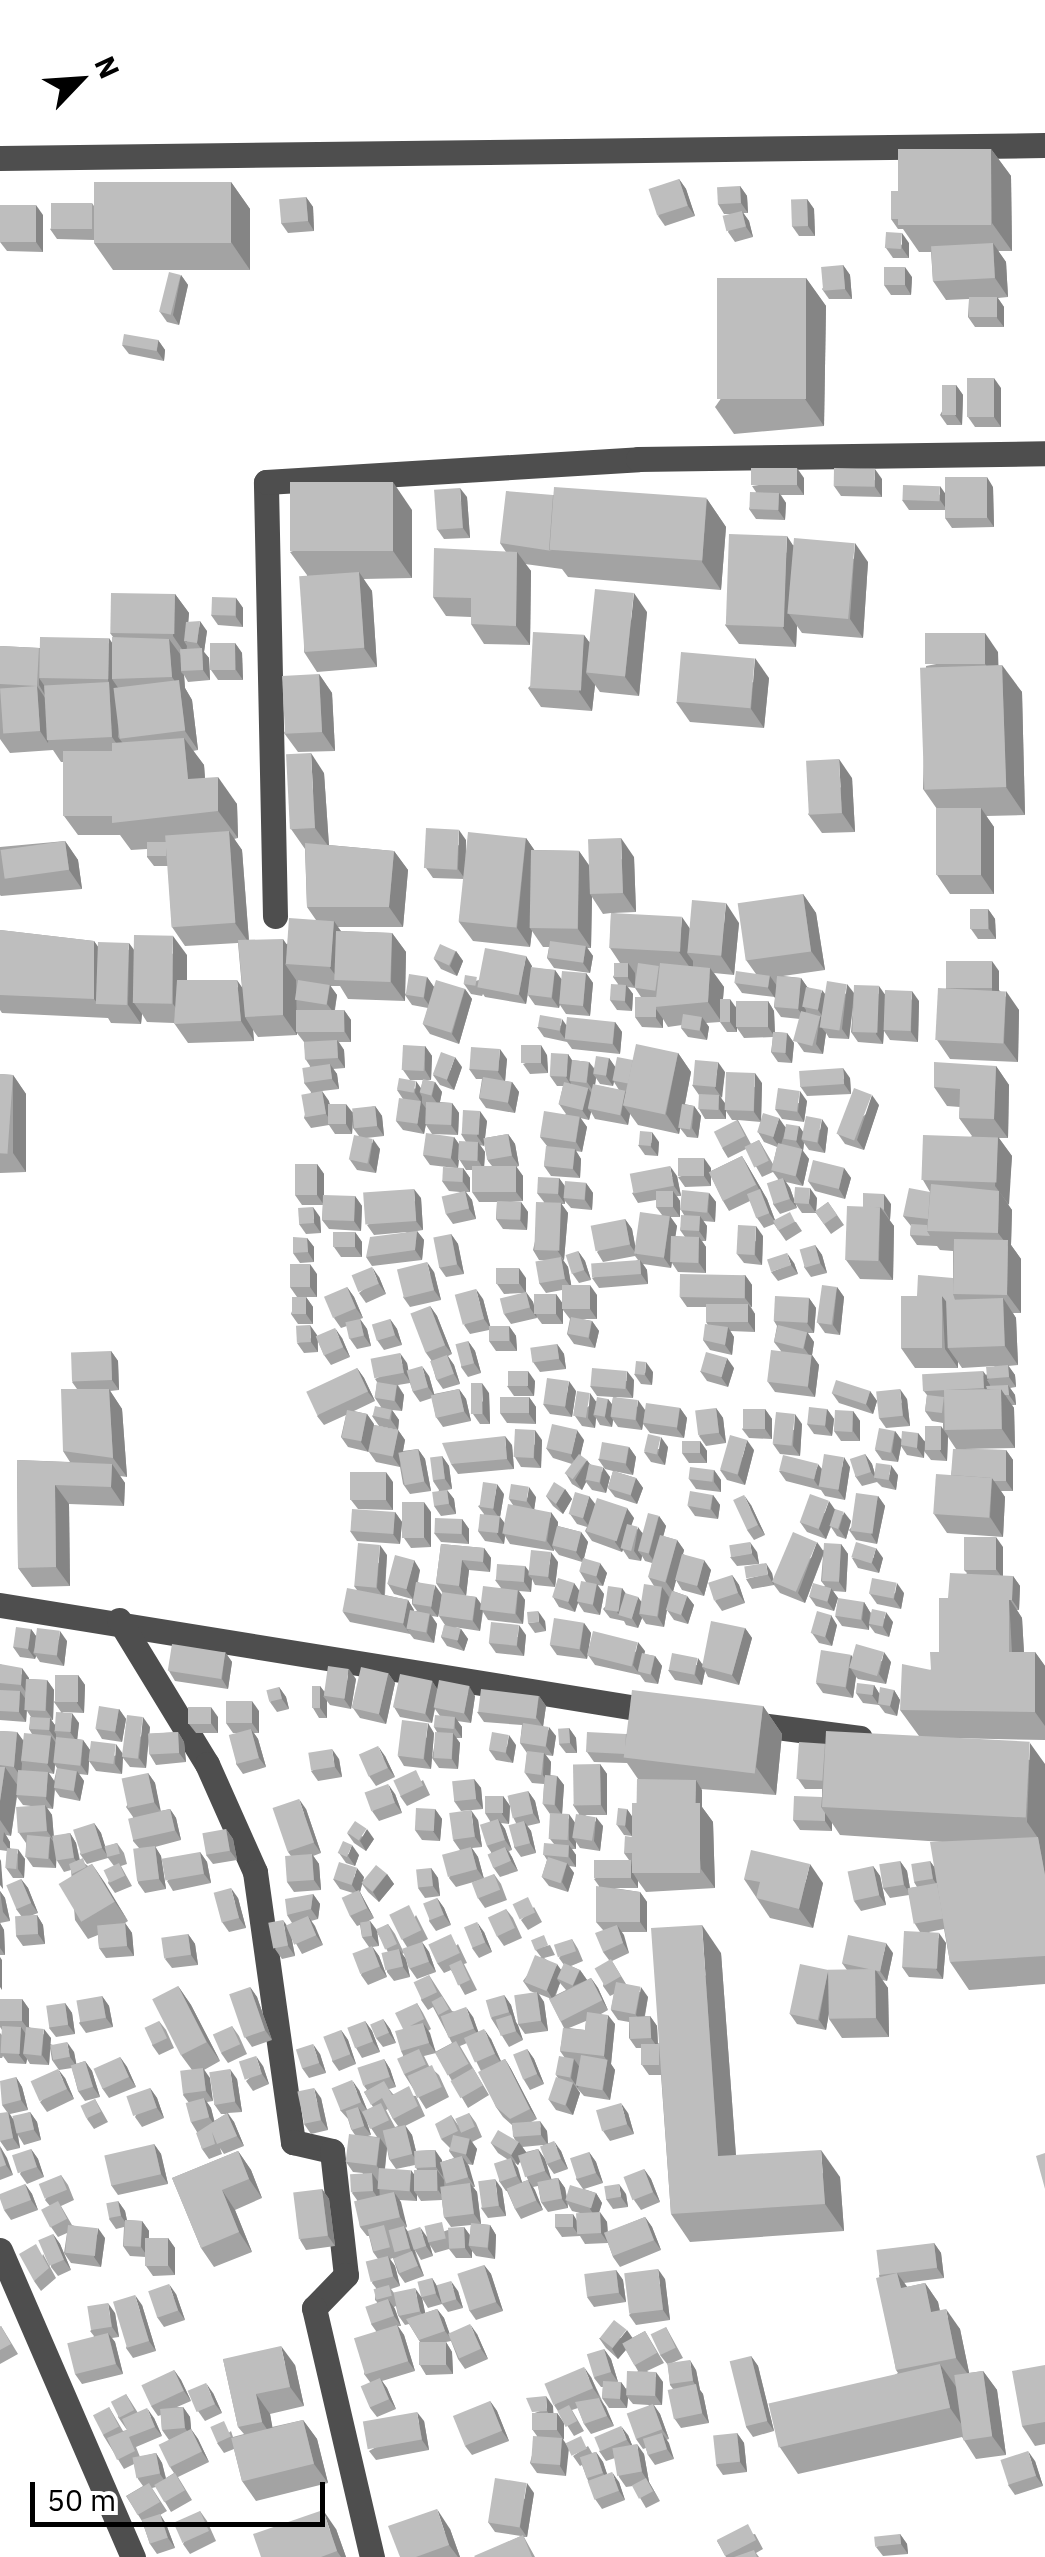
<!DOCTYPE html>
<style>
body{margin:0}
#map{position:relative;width:1045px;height:2557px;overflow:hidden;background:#fff;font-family:"IBM Plex Sans",sans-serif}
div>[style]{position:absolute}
.minor>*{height:25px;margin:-12.5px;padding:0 12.5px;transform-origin:12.5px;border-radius:12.5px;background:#4e4e4e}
.wall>*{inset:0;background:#a3a3a3}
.shaded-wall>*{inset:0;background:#858585}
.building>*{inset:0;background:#bebebe;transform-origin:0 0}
span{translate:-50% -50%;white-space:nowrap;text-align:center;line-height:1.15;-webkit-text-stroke:8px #fff;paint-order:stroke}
.north{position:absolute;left:30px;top:30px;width:100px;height:100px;-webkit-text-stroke:8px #fff;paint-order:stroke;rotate:65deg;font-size:28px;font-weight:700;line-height:40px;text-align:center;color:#000}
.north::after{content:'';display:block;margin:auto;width:35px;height:45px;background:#000;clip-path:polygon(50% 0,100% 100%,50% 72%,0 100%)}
.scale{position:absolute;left:30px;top:2482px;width:295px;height:45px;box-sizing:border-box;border:5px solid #000;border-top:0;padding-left:12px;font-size:30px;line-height:35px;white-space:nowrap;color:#000;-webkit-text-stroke:8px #fff;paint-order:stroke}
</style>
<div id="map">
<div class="minor">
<i style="left:0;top:158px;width:1045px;rotate:-0.71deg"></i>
<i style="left:275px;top:916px;width:434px;rotate:-91.2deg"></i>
<i style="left:266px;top:482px;width:373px;rotate:-3.5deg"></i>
<i style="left:638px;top:459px;width:407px;rotate:-0.8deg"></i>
<i style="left:0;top:1605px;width:670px;rotate:9.2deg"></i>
<i style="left:119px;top:1620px;width:169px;rotate:58.6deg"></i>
<i style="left:207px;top:1764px;width:118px;rotate:66deg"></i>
<i style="left:255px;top:1872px;width:273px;rotate:82deg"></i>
<i style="left:293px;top:2142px;width:40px;rotate:13deg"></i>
<i style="left:332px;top:2151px;width:125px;rotate:83.6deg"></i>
<i style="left:346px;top:2275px;width:46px;rotate:134.1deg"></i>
<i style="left:314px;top:2308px;width:256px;rotate:76.9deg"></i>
<i style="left:745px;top:1723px;width:116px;rotate:7.4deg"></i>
<i style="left:0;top:2250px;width:335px;rotate:66.6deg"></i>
</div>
<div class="wall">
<i style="clip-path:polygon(991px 149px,1011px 176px,1012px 251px,998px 251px,1006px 262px,1008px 297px,998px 298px,1004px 307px,1004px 327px,975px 327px,968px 317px,969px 299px,946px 300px,933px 281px,931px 252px,919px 252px,903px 229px,898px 229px,891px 219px,899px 191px)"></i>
<i style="clip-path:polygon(679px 179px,686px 189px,695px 216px,665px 226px,658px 216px)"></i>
<i style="clip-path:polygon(231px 182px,250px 209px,250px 270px,113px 270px,94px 243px,94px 240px,57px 239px,50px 229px,92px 203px,94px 206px)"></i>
<i style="clip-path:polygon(740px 186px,747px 196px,748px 213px,743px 213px,749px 221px,753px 237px,735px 242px,728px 232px,734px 214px,724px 214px,718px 204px)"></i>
<i style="clip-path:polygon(306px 197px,313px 207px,314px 231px,288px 233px,281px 223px)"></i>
<i style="clip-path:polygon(807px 199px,814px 209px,815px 236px,799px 236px,792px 226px)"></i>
<i style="clip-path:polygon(43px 215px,43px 252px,7px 251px,0 242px)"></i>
<i style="clip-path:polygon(909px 243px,909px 258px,893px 258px,886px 248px)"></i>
<i style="clip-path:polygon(843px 265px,850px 275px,852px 299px,829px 299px,822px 289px)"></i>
<i style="clip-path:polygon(181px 275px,188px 285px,179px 325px,167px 322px,160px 312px)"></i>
<i style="clip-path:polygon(912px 277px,911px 295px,891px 295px,884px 285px)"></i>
<i style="clip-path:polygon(806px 278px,826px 306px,824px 426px,734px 434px,715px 407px)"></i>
<i style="clip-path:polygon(158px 340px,165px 350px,164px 361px,129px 354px,122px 345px)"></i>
<i style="clip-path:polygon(956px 385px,963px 395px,962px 425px,947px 425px,940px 415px)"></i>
<i style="clip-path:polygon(1001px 388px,1001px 427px,975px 427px,968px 417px)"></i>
<i style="clip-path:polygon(804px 478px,804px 495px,781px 495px,786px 503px,785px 520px,756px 519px,749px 509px,756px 492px,752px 486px)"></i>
<i style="clip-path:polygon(882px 479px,882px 497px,841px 496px,834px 486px)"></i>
<i style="clip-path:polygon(993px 487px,994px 527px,952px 528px,945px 518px,945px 510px,909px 510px,902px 500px)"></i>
<i style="clip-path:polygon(553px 495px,707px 499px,726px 527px,721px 590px,568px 577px,562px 569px,525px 564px,531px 571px,530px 645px,484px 644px,471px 624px,471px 617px,446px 616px,433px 597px,506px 552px,500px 543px)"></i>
<i style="clip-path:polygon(467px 497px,470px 538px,444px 539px,437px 529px)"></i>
<i style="clip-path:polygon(412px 510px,412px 578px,363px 579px,372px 591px,377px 667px,317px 672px,304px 652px,307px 575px,290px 552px)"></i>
<i style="clip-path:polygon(793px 545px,868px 562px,863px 638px,802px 633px,797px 626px,796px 647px,739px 644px,725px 625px)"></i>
<i style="clip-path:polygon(175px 594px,189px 613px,188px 622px,207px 631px,204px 652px,209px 658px,210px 680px,188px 682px,184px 675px,185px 688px,192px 700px,198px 750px,193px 751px,204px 765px,205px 778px,237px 804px,238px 838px,234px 839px,242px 850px,249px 940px,287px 944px,316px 920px,307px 907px,305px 849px,291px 829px,324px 773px,329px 845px,394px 851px,408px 870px,403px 927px,337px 927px,341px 931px,392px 933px,406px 952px,405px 994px,427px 977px,434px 987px,465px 989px,472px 999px,459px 1044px,430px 1034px,423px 1024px,428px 1008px,412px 1005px,405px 995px,405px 1001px,348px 999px,340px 986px,330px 986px,337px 995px,335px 1010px,344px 1010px,351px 1020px,351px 1042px,339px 1042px,344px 1050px,345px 1068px,333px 1069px,337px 1074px,339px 1089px,322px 1091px,330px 1104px,352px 1112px,375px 1106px,382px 1116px,384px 1136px,366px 1138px,380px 1149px,376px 1173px,357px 1170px,350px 1160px,359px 1136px,353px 1128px,353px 1121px,352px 1134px,335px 1134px,329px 1125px,311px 1128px,304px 1118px,311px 1092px,304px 1083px,310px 1066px,306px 1060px,304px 1042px,297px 1033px,297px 1035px,258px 1037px,253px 1030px,254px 1041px,188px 1043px,174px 1023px,147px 1022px,142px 1014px,141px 1024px,111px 1023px,108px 1018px,2px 1013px,0 1010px,0 930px,94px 941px,98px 947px,187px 955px,187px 980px,242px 988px,238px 943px,185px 946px,172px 927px,168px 866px,154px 866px,147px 857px,147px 849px,131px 850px,120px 835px,78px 835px,64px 816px,64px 762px,61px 762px,53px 750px,10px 753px,0 739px,0 646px,40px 648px,112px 643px,113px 637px,110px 633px)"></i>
<i style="clip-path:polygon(236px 598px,243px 608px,243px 627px,218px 625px,211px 615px)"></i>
<i style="clip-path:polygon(647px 612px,639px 696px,600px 692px,595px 685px,592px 711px,541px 707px,528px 688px,584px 635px,589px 642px)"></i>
<i style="clip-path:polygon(235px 643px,242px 653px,243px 680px,218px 680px,211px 670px)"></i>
<i style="clip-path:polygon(998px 652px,998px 665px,1022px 692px,1025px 815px,986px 816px,994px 827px,994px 894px,950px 894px,937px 875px,937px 809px,923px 789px,926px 666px)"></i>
<i style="clip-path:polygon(319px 674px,332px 693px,335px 751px,298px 752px,284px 733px)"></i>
<i style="clip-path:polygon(769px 678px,764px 728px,690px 722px,676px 702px)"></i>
<i style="clip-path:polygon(852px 778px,855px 832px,822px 833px,808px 814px)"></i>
<i style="clip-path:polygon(526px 838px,534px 850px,579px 851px,589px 865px,634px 857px,636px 912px,613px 913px,690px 929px,739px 923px,734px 975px,714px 973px,724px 987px,723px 999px,736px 1007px,768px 1001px,774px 1011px,775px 1032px,787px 1033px,794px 1043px,792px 1063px,778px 1062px,771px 1052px,773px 1037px,744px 1038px,737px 1028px,737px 1032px,727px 1032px,720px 1022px,706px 1023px,709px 1027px,707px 1040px,688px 1037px,681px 1028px,682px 1025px,668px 1027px,663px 1019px,663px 1028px,642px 1027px,635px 1017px,641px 997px,635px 988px,628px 987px,633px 994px,632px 1011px,617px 1010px,610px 1000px,618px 984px,613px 977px,620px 963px,610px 948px,611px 913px,603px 914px,592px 897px,591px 948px,587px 948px,593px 956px,590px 973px,554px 968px,547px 958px,549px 947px,543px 947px,532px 931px,530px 947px,473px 941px,459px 922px,464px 879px,433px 878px,426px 868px,466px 840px,466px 858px)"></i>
<i style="clip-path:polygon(65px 841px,78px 860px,82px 889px,1px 896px,0 895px,0 847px)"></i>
<i style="clip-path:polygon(803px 894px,816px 913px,825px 970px,783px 976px,801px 978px,807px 987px,826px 995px,854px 993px,885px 994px,919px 1001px,918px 1042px,890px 1040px,884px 1031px,883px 1044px,858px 1042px,851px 1032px,853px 1007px,849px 1039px,829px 1038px,826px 1033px,823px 1054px,804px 1052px,797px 1042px,800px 1019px,781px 1017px,774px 1007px,775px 997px,742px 993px,735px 983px,756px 974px,746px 960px)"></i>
<i style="clip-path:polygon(988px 909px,995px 919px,996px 939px,978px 939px,971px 929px)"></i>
<i style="clip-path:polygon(456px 951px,463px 961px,457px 976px,441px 969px,434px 959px)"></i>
<i style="clip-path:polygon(532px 966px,532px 968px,555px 970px,561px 979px,586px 973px,593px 983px,590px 1016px,566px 1014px,560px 1005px,559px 1008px,535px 1005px,528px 995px,529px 988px,526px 1004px,485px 997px,483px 994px,482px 996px,471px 994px,464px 984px)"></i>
<i style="clip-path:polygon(999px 971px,999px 990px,1019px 1010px,1018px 1062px,950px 1059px,937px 1040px,946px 988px)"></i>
<i style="clip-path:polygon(615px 1022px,622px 1032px,620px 1054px,572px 1049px,567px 1042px,544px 1037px,537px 1027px)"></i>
<i style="clip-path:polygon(425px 1046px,432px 1056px,431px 1080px,425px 1080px,435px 1082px,442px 1092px,440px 1102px,452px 1103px,459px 1113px,458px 1135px,432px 1134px,426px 1125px,424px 1134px,403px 1130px,396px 1121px,403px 1099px,397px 1090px,421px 1088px,423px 1080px,410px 1080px,403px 1070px)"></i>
<i style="clip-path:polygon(evenodd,678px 1053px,691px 1072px,685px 1104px,694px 1106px,701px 1116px,698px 1138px,687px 1137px,680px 1128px,679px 1134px,638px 1125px,630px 1114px,628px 1125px,595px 1119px,591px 1112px,589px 1120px,580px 1118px,587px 1127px,582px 1152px,576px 1151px,581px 1159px,580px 1178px,551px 1176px,544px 1166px,547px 1146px,540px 1137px,566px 1114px,559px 1104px,563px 1086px,557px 1086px,550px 1076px,568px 1054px,572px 1060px,589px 1062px,594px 1068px,609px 1058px,615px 1067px,633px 1060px,678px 1053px,596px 1078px,600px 1084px,613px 1086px,614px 1082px,619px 1090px,595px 1085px,596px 1078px)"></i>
<i style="clip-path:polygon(547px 1055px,548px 1073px,530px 1074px,523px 1064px)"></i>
<i style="clip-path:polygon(507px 1059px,505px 1081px,512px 1082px,519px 1092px,515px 1113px,486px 1108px,479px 1098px,482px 1079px,476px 1079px,469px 1069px)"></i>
<i style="clip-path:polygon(996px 1066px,1009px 1085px,1008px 1138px,999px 1138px,1012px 1156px,1008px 1205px,1012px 1210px,1011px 1245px,1021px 1259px,1021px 1313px,1013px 1313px,1016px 1318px,1018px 1365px,1008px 1366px,1015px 1375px,1016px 1387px,1010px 1388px,1015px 1395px,1016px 1405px,1012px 1405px,1014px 1408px,1015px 1448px,964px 1449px,1006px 1450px,1013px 1460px,1013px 1491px,1001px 1491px,1005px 1497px,1003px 1537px,947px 1533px,934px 1514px,951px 1475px,956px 1449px,948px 1437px,947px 1461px,931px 1460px,924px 1451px,924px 1458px,907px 1455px,901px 1446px,898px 1462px,882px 1460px,875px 1450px,895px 1431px,901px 1439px,918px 1433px,924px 1441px,943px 1430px,943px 1423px,932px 1421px,925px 1411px,927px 1395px,923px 1390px,986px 1375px,995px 1366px,962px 1368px,958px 1362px,958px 1368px,915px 1368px,901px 1348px,917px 1296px,953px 1278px,953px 1251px,940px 1250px,937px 1246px,917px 1245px,910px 1235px,911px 1226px,903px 1216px,930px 1192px,923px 1180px,972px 1136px,959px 1118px,960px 1107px,947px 1106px,934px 1087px)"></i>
<i style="clip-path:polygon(462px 1067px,454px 1090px,440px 1085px,433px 1075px)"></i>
<i style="clip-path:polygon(evenodd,725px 1072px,721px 1098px,725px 1103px,762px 1083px,761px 1122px,785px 1127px,799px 1126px,803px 1133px,828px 1128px,825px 1153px,809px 1150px,804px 1143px,803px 1151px,809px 1159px,803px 1186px,786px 1182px,790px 1188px,795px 1202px,817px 1198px,816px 1211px,828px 1202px,844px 1225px,831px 1234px,816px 1213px,802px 1213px,795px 1203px,797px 1208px,780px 1214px,773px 1204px,778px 1179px,773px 1172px,762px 1177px,746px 1149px,728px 1158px,722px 1148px,737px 1120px,732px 1120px,726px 1111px,726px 1119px,705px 1119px,699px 1109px,699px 1095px,692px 1085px,725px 1072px,738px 1120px,761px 1122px,758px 1132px,764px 1142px,777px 1147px,773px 1164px,759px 1140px,751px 1144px,738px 1120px)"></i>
<i style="clip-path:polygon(0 1074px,13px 1075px,26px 1094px,26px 1172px,0 1173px)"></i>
<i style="clip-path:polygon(850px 1078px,851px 1094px,807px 1096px,800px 1086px)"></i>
<i style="clip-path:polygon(807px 1101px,804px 1122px,782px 1119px,775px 1109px)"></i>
<i style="clip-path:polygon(879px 1105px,864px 1150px,845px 1144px,838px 1134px)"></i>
<i style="clip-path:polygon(evenodd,487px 1121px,485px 1138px,508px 1134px,515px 1144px,519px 1166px,516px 1167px,523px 1176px,523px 1201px,511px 1202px,521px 1202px,528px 1212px,527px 1230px,503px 1229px,496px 1219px,497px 1202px,479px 1202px,472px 1192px,472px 1170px,466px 1170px,459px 1159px,458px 1168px,463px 1168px,470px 1178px,470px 1192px,466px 1192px,472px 1200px,476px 1219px,453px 1224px,446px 1214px,460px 1192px,449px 1191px,442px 1181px,455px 1168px,430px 1165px,423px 1155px,454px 1137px,459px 1144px,466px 1142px,461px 1134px,487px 1121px,484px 1143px,488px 1161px,492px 1166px,484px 1166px,485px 1152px,480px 1145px,484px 1146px,484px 1143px)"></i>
<i style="clip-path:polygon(659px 1142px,658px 1156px,645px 1155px,638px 1145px)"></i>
<i style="clip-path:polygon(742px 1156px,767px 1199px,775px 1220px,796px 1222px,802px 1231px,786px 1241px,774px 1224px,764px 1228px,757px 1218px,750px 1201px,729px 1211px,723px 1201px,711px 1176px,711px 1186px,685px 1187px,678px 1177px,711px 1168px,711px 1171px)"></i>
<i style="clip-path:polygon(317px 1164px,324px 1174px,324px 1196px,355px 1196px,362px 1206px,361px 1231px,329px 1229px,322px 1220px,323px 1205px,302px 1205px,295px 1195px)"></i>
<i style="clip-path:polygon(844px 1168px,851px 1178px,845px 1199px,815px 1191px,808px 1181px)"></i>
<i style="clip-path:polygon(677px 1176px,681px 1196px,677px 1196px,680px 1201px,680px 1217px,670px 1217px,677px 1226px,675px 1236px,685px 1237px,680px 1230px,684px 1215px,681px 1210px,709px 1193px,716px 1202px,715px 1222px,703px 1221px,707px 1226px,706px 1241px,702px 1241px,706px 1247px,706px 1273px,678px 1272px,672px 1263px,671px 1268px,643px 1264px,647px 1270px,648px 1284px,599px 1288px,592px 1278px,638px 1260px,635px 1256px,603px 1262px,597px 1252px,625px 1219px,632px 1229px,635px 1246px,662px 1215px,656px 1207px,656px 1200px,638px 1203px,632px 1193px)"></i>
<i style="clip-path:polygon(559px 1178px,565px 1186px,586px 1183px,593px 1193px,592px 1210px,571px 1208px,565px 1201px,565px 1204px,561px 1204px,568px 1213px,564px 1260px,563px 1260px,568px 1267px,571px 1285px,597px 1295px,597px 1319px,582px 1319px,592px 1321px,599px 1331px,595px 1348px,574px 1344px,567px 1334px,570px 1319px,563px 1310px,563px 1324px,542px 1324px,536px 1316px,537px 1318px,511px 1324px,504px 1314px,522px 1293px,504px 1294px,497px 1284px,526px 1278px,526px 1292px,533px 1302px,535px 1310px,556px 1294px,562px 1303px,562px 1290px,546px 1293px,539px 1283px,545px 1260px,539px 1260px,533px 1250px,544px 1202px,537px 1193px)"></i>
<i style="clip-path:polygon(421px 1198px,423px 1230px,417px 1231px,424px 1240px,422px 1260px,372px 1266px,366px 1257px,407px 1232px,374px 1235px,367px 1225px)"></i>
<i style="clip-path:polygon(891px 1204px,890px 1220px,889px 1220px,894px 1226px,893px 1280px,860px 1279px,846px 1260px,863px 1207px)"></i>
<i style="clip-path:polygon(320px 1217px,321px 1233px,306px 1234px,299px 1224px)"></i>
<i style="clip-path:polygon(355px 1232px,362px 1242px,362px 1257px,341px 1257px,334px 1247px)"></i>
<i style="clip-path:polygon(451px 1234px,458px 1244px,464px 1274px,446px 1277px,439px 1267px)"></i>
<i style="clip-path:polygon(763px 1236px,762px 1265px,744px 1263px,737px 1254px)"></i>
<i style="clip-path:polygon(307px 1238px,314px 1247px,314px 1262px,300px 1263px,293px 1253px)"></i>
<i style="clip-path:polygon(815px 1245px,822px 1255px,827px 1273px,811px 1277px,804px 1267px)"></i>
<i style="clip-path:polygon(578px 1251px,585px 1261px,591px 1280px,579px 1283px,572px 1273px)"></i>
<i style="clip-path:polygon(794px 1263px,798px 1274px,778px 1281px,771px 1272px)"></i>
<i style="clip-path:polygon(434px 1272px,441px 1300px,410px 1307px,403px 1297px)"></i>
<i style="clip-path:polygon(317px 1274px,317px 1297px,306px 1297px,313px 1307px,313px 1324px,298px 1324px,291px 1314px,297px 1297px,290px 1287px)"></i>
<i style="clip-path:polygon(745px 1275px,752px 1285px,752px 1307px,751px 1307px,755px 1314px,755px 1332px,730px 1331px,734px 1337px,732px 1355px,710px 1350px,703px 1340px,708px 1325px,706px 1322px,706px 1307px,687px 1307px,680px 1297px)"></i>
<i style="clip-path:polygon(379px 1277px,386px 1294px,366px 1303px,359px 1293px)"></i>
<i style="clip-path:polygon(347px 1287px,354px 1297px,363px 1318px,360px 1319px,367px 1329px,371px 1346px,357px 1349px,350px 1339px,347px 1326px,341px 1328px,334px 1318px)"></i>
<i style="clip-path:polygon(837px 1287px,844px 1297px,840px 1335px,825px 1333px,818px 1323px)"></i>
<i style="clip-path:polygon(809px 1298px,816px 1308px,814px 1333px,808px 1333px,814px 1342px,812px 1355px,819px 1365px,815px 1397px,775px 1392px,768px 1382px,781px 1351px,774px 1342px,777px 1326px,774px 1321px)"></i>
<i style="clip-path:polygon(483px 1299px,490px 1326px,509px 1326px,516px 1336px,517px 1351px,496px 1351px,489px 1341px,489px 1330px,470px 1334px,464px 1325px)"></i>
<i style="clip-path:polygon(430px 1306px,437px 1316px,452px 1354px,448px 1356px,454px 1365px,460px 1384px,443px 1389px,436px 1379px,431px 1360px,426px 1353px)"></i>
<i style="clip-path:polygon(390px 1319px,397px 1329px,402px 1345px,384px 1350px,377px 1340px)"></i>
<i style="clip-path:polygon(317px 1336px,342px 1338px,350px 1357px,331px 1365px,324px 1355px,318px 1341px,318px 1352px,304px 1353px,297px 1343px)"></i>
<i style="clip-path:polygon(468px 1341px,475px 1351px,481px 1373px,468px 1377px,461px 1367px)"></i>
<i style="clip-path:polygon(557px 1344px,564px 1354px,566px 1369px,540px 1372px,533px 1362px)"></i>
<i style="clip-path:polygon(111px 1351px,118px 1361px,119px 1390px,110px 1391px,122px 1409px,127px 1477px,120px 1476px,125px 1483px,124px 1506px,69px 1504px,70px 1586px,32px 1587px,18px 1568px,17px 1460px,70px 1462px,63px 1451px,77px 1389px,72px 1382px)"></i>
<i style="clip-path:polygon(407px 1363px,408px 1370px,429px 1376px,434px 1394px,459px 1389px,466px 1399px,471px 1421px,443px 1427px,436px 1417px,432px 1398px,420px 1402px,413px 1392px,410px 1383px,398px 1385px,404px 1395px,402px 1411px,392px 1410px,399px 1420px,398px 1430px,379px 1426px,372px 1416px,381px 1407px,375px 1398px,377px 1382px,375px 1379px)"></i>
<i style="clip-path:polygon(357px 1368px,364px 1378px,375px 1401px,354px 1411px,367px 1414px,374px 1425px,398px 1430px,405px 1440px,403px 1451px,418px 1449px,425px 1459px,431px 1491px,410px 1494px,403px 1484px,400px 1467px,376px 1462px,369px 1452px,348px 1447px,341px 1437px,346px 1415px,324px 1425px,317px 1416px)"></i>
<i style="clip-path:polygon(734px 1368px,728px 1387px,707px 1381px,700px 1371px)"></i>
<i style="clip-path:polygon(653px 1372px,652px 1385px,641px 1384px,634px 1374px)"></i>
<i style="clip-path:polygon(634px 1380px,633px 1398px,615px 1397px,645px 1410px,680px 1408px,687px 1418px,684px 1438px,650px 1433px,643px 1424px,642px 1430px,618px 1427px,613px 1420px,612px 1427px,600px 1425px,596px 1418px,595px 1428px,582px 1426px,575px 1416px,596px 1401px,608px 1399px,612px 1404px,613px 1397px,597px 1396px,590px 1386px)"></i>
<i style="clip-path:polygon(535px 1381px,534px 1396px,514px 1396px,507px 1386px)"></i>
<i style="clip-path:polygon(576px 1391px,572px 1417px,550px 1414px,543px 1404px)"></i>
<i style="clip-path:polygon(870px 1391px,877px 1401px,873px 1414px,839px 1403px,832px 1393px)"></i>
<i style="clip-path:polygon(489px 1393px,490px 1424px,480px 1424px,473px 1414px)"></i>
<i style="clip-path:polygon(529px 1397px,536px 1407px,536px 1424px,507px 1423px,500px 1413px)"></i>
<i style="clip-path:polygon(907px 1399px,910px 1426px,886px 1428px,879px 1418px)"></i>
<i style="clip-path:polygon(716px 1408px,723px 1418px,726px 1443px,706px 1446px,699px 1436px)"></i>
<i style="clip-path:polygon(765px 1409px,772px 1419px,772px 1439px,749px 1438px,742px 1429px)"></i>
<i style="clip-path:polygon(827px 1409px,834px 1419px,832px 1436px,814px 1434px,807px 1424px)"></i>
<i style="clip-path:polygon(853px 1411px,860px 1421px,860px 1441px,841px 1441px,834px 1431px)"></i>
<i style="clip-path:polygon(802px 1424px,800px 1456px,780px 1454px,773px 1444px)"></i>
<i style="clip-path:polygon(542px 1440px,541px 1468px,521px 1467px,515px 1457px)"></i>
<i style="clip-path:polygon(584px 1440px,580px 1455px,590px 1464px,610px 1477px,606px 1493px,592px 1490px,586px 1482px,582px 1490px,572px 1484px,566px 1474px,572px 1464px,553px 1458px,546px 1448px)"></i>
<i style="clip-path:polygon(700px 1441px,707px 1451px,707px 1463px,689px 1463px,682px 1453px)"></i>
<i style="clip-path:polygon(512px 1445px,514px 1469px,458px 1474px,451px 1464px)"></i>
<i style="clip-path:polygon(629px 1447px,636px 1457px,633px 1475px,613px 1471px,636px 1478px,643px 1488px,637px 1504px,615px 1497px,608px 1488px,613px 1471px,605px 1469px,598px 1459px)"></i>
<i style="clip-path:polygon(668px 1447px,665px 1465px,651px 1462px,644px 1452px)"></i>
<i style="clip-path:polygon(754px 1450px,745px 1485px,727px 1480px,720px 1470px)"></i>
<i style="clip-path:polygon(865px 1454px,872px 1464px,875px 1474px,898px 1475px,896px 1490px,882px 1487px,877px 1482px,862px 1486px,855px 1476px)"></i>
<i style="clip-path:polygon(442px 1456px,449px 1466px,452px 1489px,447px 1490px,454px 1499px,456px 1514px,441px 1516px,434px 1506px,439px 1490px,433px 1481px)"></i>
<i style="clip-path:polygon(850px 1467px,845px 1500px,825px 1496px,821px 1490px,786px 1481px,779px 1471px)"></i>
<i style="clip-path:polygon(714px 1470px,721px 1480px,721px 1492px,696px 1489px,689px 1479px)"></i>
<i style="clip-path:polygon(393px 1482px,393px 1510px,358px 1509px,351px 1500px)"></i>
<i style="clip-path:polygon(565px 1489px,572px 1499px,563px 1514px,553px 1506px,546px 1496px)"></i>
<i style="clip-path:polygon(504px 1494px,500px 1517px,505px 1524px,513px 1505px,509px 1499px,536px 1497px,534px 1509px,558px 1522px,558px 1526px,581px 1532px,588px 1542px,584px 1558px,607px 1573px,603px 1586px,597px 1585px,604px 1594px,600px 1615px,584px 1612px,578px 1603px,575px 1612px,559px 1607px,553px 1597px,574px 1583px,579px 1591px,586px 1582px,580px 1572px,582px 1562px,559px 1555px,554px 1549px,554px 1551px,510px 1544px,505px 1536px,504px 1544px,485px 1541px,478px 1531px,484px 1514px,478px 1506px)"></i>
<i style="clip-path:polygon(713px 1495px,720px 1505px,718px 1519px,695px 1516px,688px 1506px)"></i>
<i style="clip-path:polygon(878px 1496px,885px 1506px,877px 1544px,856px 1540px,849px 1530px)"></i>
<i style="clip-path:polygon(595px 1504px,634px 1518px,631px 1525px,643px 1533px,659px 1516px,666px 1526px,663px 1536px,677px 1540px,684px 1550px,683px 1554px,711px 1570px,704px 1596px,682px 1590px,676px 1580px,673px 1591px,687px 1596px,694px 1605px,688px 1624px,674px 1620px,667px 1610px,664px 1627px,646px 1624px,642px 1618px,638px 1628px,626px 1625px,624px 1621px,610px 1618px,603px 1609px,622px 1588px,625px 1594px,641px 1602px,654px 1586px,649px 1578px,652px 1563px,645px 1561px,642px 1556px,641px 1561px,629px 1559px,623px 1550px,622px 1552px,592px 1541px,585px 1531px,587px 1527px,577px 1524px,570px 1514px)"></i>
<i style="clip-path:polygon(751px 1505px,765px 1535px,754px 1540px,747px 1530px)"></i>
<i style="clip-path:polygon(835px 1509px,851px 1521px,846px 1539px,837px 1536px,831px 1527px,826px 1539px,807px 1532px,800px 1522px)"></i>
<i style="clip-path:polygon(395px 1512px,402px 1522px,400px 1544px,357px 1541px,350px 1531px)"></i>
<i style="clip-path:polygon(431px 1512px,431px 1547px,411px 1548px,404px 1538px)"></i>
<i style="clip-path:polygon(462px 1519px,469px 1529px,469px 1544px,441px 1542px,434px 1533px)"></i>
<i style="clip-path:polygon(441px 1544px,484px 1548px,491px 1558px,490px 1572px,469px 1570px,466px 1596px,476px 1597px,482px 1605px,501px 1588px,495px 1580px,525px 1566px,529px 1571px,558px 1562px,555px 1587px,535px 1585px,532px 1579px,531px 1592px,519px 1591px,525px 1600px,523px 1624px,488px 1620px,483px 1612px,480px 1631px,454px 1627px,461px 1629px,468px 1639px,464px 1651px,447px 1646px,441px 1637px,445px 1625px,439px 1616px,441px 1605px,438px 1617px,432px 1616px,437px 1624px,434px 1643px,414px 1639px,410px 1634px,350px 1622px,343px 1612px,357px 1590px,354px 1586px,387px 1555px,385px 1595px,408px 1600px,414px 1611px,417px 1611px,412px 1604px,412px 1599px,394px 1594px,388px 1584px,420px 1570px,418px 1582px,442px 1595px,442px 1592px,436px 1583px)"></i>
<i style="clip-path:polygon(841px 1544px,848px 1554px,846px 1592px,833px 1591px,838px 1598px,834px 1611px,816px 1606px,809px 1596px,825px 1586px,821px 1581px,823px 1556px,805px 1603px,780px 1593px,774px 1585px,752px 1589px,746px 1579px,772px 1573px,774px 1582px,823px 1550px)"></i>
<i style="clip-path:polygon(1003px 1547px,1003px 1576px,1013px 1576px,1020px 1586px,1019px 1610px,1017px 1610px,1022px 1618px,1024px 1652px,1035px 1652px,1045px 1666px,1045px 1740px,949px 1738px,1045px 1764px,1045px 1984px,969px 1990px,950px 1962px,944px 1929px,929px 1932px,946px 1943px,943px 1979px,909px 1977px,902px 1967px,920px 1932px,915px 1924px,909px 1895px,890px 1898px,883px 1888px,900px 1861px,907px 1871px,910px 1888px,917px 1887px,914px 1882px,930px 1861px,934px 1867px,943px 1842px,840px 1835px,832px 1823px,832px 1831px,800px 1830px,793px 1820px,822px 1797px,822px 1789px,805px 1789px,798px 1779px,825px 1744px,919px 1736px,900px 1710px,944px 1652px,948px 1598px,967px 1573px,964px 1570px)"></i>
<i style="clip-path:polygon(757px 1552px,759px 1564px,737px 1566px,730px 1557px)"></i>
<i style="clip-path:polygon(852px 1558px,883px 1558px,879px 1573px,858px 1568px)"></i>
<i style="clip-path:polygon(732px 1575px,739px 1585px,745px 1603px,722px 1611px,715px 1601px)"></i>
<i style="clip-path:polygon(904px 1593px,901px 1609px,877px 1604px,870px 1594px)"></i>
<i style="clip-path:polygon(864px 1602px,870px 1612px,893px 1622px,889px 1637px,875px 1633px,869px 1625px,869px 1630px,842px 1626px,835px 1616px)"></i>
<i style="clip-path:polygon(545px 1621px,546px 1631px,535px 1633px,528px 1623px)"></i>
<i style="clip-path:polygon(584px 1623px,591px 1633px,587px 1659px,557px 1655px,550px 1645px)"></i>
<i style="clip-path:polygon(837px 1625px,832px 1646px,819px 1643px,812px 1633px)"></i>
<i style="clip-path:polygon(745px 1628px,752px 1638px,739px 1685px,708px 1677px,705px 1671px,702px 1685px,675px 1680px,668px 1670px,702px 1664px)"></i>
<i style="clip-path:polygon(31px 1629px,36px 1636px,67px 1641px,64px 1666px,40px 1662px,36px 1656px,35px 1659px,20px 1657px,13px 1647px)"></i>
<i style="clip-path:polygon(526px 1635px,524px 1656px,496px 1653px,489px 1643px)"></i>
<i style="clip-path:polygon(645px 1651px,644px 1654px,655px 1656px,662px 1666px,658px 1684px,645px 1682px,640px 1675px,595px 1665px,588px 1655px)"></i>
<i style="clip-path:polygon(225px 1652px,232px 1662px,228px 1689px,175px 1681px,169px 1671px)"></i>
<i style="clip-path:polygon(851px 1655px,853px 1658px,891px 1662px,886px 1684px,858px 1679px,856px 1677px,853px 1698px,823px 1693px,816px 1683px)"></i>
<i style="clip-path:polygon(evenodd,0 1664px,29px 1678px,29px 1679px,47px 1680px,54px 1690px,53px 1720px,51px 1720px,55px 1725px,61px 1712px,54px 1702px,78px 1675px,85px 1685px,84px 1713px,62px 1712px,79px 1723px,77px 1739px,83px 1740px,90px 1750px,88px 1775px,79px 1774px,84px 1781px,80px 1801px,60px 1797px,55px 1790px,53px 1809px,47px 1808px,52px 1815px,54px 1837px,70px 1833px,76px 1843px,80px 1860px,88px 1866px,92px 1864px,128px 1921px,125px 1923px,132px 1933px,134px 1956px,106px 1958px,99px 1948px,98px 1935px,88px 1939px,75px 1920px,71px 1870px,64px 1872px,56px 1859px,56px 1868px,33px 1867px,26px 1857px,26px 1843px,19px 1833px,31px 1806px,23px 1805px,17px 1797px,11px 1836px,6px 1835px,10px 1842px,10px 1848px,25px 1859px,24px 1878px,13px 1878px,6px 1868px,7px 1851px,0 1850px,0 1731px,17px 1732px,23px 1740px,32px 1734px,29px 1729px,31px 1717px,27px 1711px,26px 1722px,0 1720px,0 1664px,55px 1765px,57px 1768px,54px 1781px,49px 1773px,54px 1774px,55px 1765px)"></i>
<i style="clip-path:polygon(388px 1673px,395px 1683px,386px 1724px,360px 1718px,353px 1708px)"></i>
<i style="clip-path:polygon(356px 1679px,351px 1709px,330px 1705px,327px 1701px,327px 1718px,319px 1718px,313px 1708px,320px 1686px,324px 1691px)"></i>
<i style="clip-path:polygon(432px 1681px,437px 1689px,475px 1696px,471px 1723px,457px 1721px,462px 1727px,462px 1738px,456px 1738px,460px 1743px,458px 1769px,439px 1768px,432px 1758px,437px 1732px,434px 1727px,440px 1716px,435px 1709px,432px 1723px,400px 1717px,394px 1707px)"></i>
<i style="clip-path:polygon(874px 1685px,879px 1693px,894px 1690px,900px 1700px,897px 1716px,885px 1713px,879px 1705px,863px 1703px,856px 1693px)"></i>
<i style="clip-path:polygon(279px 1687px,286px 1697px,289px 1709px,277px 1712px,270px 1702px)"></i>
<i style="clip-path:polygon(539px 1696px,546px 1706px,543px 1726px,556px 1736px,553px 1756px,546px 1755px,551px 1762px,550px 1775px,557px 1776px,564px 1785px,562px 1814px,575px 1823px,579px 1814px,573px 1805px,600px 1764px,607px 1774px,607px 1815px,585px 1815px,603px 1826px,600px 1851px,580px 1848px,576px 1842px,576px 1849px,572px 1849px,576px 1855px,576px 1867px,569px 1866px,574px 1873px,568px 1892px,549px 1886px,542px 1877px,547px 1860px,544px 1855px,554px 1844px,550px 1839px,550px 1814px,543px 1804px,544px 1784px,532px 1783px,525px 1773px,527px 1753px,520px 1743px,522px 1725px,484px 1722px,477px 1712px)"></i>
<i style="clip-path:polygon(763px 1706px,782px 1734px,776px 1795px,701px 1789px,702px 1807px,713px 1822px,715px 1888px,646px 1892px,638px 1881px,638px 1888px,614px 1888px,640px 1892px,647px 1902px,647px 1932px,621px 1932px,629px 1953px,612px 1961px,626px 1984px,648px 1997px,645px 2016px,650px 2016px,657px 2026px,658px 2044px,721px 1953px,736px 2155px,840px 2177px,844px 2231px,690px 2242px,671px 2214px,661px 2075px,649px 2075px,642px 2065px,641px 2048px,636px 2048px,629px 2038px,629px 2022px,618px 2020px,611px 2010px,614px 1994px,610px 1996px,603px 1986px,609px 1960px,603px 1952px,603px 1930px,596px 1922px,599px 1886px,594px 1879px,629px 1860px,624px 1853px,632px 1836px,624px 1835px,617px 1825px,627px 1809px,632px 1817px,637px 1803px,638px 1779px,627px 1763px,594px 1762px,587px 1752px,626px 1734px)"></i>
<i style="clip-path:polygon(119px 1709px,126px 1719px,122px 1742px,102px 1739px,96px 1729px)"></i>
<i style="clip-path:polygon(259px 1711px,259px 1733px,254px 1733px,258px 1739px,266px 1767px,243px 1774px,236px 1764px,236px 1733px,233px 1733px,226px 1723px)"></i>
<i style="clip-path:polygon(218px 1717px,218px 1733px,196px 1733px,189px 1724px)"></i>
<i style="clip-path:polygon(150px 1727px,149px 1734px,178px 1732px,184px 1742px,186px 1762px,156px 1765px,150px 1755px,148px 1740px,146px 1768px,130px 1767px,123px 1758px,122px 1774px,96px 1771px,89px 1761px,123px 1754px)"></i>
<i style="clip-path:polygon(569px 1728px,576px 1738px,577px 1753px,566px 1753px,559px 1744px)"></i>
<i style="clip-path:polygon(434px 1733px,431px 1769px,404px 1766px,398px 1756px)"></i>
<i style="clip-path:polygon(516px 1745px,513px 1763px,496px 1760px,489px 1750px)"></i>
<i style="clip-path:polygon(385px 1756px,395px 1777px,376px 1786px,369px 1776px)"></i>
<i style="clip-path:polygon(339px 1759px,342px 1777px,318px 1781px,311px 1771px)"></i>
<i style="clip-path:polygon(148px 1773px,155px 1783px,160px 1811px,170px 1809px,176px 1818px,181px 1840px,155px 1847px,161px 1856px,166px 1889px,145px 1893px,138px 1883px,139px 1848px,133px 1841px,133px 1817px,126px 1807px)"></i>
<i style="clip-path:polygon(474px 1779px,481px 1788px,483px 1809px,461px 1811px,454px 1801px)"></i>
<i style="clip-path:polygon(423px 1780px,430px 1795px,407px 1806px,400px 1796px)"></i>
<i style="clip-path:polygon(528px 1791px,535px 1801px,540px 1823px,527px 1826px,531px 1831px,536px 1853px,521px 1857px,514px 1847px,516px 1823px,513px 1817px)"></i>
<i style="clip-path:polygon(395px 1794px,402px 1813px,379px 1821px,372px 1811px)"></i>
<i style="clip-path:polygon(503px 1796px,510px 1806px,509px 1824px,501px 1823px,505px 1829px,512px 1850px,509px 1851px,518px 1871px,500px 1877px,493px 1867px,491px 1852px,487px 1846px,490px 1821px,485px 1813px)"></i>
<i style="clip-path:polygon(306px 1809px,321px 1853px,313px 1856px,319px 1864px,321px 1890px,294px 1892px,287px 1882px,291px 1856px,288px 1852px)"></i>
<i style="clip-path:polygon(435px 1809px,442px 1819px,440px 1841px,422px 1840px,415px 1830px)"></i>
<i style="clip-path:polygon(478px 1820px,482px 1847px,472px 1848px,478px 1857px,484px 1879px,456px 1887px,449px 1878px,460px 1850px,453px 1840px)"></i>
<i style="clip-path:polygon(94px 1823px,101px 1833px,105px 1847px,117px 1843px,124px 1853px,127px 1864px,121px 1866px,132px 1886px,115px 1893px,108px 1883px,114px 1866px,108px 1858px,87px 1864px,80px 1854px)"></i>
<i style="clip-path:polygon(226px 1829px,233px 1839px,237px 1860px,213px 1864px,206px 1855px)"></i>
<i style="clip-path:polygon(347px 1833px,374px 1839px,366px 1851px,354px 1843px)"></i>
<i style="clip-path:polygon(200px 1852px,207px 1862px,211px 1883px,173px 1891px,167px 1881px)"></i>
<i style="clip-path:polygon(339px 1853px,359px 1855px,355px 1866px,346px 1863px)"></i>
<i style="clip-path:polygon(873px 1866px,880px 1876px,886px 1905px,861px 1911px,854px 1901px)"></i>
<i style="clip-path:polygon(431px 1868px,438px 1878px,440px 1896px,425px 1898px,418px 1888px)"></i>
<i style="clip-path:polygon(387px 1874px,394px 1884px,379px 1902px,368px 1892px,362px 1884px,360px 1892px,374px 1918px,367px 1922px,370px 1921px,377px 1930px,388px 1924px,395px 1934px,404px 1953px,402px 1954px,406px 1959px,410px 1977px,394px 1981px,387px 1972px,388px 1952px,377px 1932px,379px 1946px,372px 1947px,379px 1956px,387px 1977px,368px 1985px,361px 1975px,369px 1947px,362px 1937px,360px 1925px,357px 1926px,350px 1916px,353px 1893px,340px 1889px,333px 1879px,364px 1877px,363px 1880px)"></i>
<i style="clip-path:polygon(494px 1874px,501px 1884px,507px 1900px,485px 1908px,478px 1898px)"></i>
<i style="clip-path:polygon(21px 1879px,28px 1888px,38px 1913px,30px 1916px,37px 1915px,43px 1925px,45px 1944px,23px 1946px,16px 1936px,22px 1917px,16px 1909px)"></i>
<i style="clip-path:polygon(744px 1879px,823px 1883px,813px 1928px,770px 1918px)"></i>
<i style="clip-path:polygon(0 1891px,5px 1898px,10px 1921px,0 1923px,4px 1930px,5px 1955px,0 1955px)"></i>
<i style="clip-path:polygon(313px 1894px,320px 1904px,318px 1919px,311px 1921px,323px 1945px,302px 1954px,291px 1935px,295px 1956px,282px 1959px,275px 1949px,287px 1926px,292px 1923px,287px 1915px)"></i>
<i style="clip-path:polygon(238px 1898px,246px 1928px,229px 1932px,222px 1922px)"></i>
<i style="clip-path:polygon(437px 1898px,444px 1908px,451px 1925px,436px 1931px,429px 1921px)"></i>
<i style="clip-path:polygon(534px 1907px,542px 1922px,528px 1930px,521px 1920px)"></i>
<i style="clip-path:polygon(506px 1909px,513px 1918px,522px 1938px,504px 1946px,497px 1936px)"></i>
<i style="clip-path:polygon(416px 1915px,428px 1939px,422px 1942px,429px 1952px,436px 1972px,417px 1979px,410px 1969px,407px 1947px,402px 1939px)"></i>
<i style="clip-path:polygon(484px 1932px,492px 1952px,479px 1958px,472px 1948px)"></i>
<i style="clip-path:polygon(188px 1934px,195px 1944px,198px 1965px,172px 1968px,165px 1959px)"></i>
<i style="clip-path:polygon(evenodd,572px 1939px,578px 1949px,583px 1961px,571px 1966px,580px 1970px,587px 1980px,591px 1978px,598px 1988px,608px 2010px,601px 2014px,615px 2024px,611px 2064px,615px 2070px,610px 2100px,584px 2096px,576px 2087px,580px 2093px,573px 2115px,556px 2110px,549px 2100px,558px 2078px,556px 2075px,565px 2058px,560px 2051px,564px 2028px,549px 1998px,539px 1994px,544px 2002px,548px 2031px,525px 2034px,518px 2024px,535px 1993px,530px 1991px,523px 1981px,541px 1957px,535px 1949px,550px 1945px,555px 1955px,544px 1958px,561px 1970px,564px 1965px,559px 1958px,572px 1939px,560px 1983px,566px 1990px,556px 1995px,560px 1983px,572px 1939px,586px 2021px,585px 2030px,569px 2028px,586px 2021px)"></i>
<i style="clip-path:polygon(458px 1944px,467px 1963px,464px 1964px,477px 1990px,465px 1995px,451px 1970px,444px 1973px,437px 1963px)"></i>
<i style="clip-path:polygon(893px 1953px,887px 1981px,882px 1980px,888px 1988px,889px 2037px,842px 2038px,829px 2019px,829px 2012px,826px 2030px,797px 2024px,790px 2014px,828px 1971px,847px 1970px,842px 1963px)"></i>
<i style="clip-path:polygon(evenodd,429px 1975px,452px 2011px,473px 2017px,478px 2032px,491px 2039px,501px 2061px,505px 2059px,511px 2069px,537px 2119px,531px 2122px,547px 2131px,548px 2143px,561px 2151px,568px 2169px,554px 2174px,547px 2164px,543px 2145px,522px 2147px,526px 2152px,538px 2149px,545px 2159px,551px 2179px,558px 2178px,565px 2188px,567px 2197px,583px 2189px,576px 2179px,589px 2152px,596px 2162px,603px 2183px,584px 2189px,596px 2193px,602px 2203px,599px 2212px,607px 2222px,608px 2232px,645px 2217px,652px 2227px,661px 2250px,620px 2267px,613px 2257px,608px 2243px,585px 2244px,580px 2236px,562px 2237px,555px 2227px,577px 2221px,580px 2213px,572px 2211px,568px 2204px,568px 2208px,548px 2212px,541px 2202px,538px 2186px,533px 2187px,543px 2210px,521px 2219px,515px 2209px,507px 2191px,506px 2191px,499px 2181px,507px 2159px,498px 2153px,491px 2143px,516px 2141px,514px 2138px,512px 2125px,503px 2117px,496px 2107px,481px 2071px,467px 2043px,460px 2046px,489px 2095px,468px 2108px,435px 2052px,452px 2043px,433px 2007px,428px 2010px,421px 2000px,429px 1975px,520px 2161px,528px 2180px,522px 2182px,515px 2163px,518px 2165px,520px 2161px)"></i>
<i style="clip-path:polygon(178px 1986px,191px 2005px,220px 2061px,204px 2070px,213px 2101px,207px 2102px,211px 2108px,214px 2121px,226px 2114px,221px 2114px,214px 2104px,237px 2079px,242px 2112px,228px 2113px,234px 2122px,244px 2146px,224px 2154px,220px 2148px,222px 2154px,209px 2159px,202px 2149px,197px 2132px,191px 2122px,189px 2103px,183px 2095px,192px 2070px,181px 2055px)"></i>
<i style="clip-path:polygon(250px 1987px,257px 1997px,272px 2040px,252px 2047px,245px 2037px)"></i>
<i style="clip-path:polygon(504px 1995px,511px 2005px,516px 2022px,523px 2040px,509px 2047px,491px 2018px)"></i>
<i style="clip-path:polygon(102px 1996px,109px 2006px,113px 2027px,86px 2033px,79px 2023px)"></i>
<i style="clip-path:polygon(0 1999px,22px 1999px,29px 2009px,29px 2027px,51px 2038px,50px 2044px,74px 2052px,76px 2064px,85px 2061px,92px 2071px,100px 2097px,85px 2101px,78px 2091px,72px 2068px,59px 2070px,52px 2060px,50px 2048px,49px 2065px,30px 2064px,27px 2059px,26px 2064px,8px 2063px,3px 2056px,2px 2058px,0 2058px,0 2033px,2px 2035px,2px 2030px,0 2027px)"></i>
<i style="clip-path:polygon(65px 2003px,72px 2013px,75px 2034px,56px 2037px,49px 2028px)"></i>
<i style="clip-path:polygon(417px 2003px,423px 2013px,431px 2029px,428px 2031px,436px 2053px,424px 2056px,429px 2066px,439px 2075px,449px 2097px,426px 2109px,404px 2074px,403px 2055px,401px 2051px,403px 2029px)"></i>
<i style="clip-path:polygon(383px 2019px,390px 2029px,396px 2043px,383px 2047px,376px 2038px)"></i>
<i style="clip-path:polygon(159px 2021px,166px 2030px,174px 2048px,159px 2055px,152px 2045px)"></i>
<i style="clip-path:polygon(365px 2021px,372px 2031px,380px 2052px,362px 2058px,356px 2048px)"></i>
<i style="clip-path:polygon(232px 2026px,239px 2036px,247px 2054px,228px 2063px,221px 2053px)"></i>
<i style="clip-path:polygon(341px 2030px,348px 2040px,356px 2064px,339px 2071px,332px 2061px)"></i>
<i style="clip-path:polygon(527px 2049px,534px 2059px,544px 2084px,530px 2090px,524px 2080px)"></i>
<i style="clip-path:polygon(320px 2054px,326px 2073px,309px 2078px,302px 2068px)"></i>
<i style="clip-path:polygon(120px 2057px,127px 2067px,136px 2087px,109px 2098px,102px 2088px)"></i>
<i style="clip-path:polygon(evenodd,384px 2059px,390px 2069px,396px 2087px,389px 2089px,393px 2094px,416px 2096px,425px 2116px,405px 2126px,412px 2135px,416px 2151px,435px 2150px,442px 2162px,454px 2158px,449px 2151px,450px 2148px,441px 2139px,451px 2115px,458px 2125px,469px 2113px,476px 2123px,482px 2137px,472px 2142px,477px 2149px,473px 2165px,467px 2164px,475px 2187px,473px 2187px,477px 2192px,481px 2224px,490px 2225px,496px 2235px,495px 2259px,476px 2256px,472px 2251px,472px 2258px,456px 2258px,449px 2249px,435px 2253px,430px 2245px,433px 2256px,421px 2260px,415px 2250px,424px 2276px,405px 2283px,398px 2273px,393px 2258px,390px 2259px,395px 2266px,400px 2286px,391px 2289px,394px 2293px,421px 2298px,432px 2278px,437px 2286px,458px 2291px,463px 2308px,448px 2312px,442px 2304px,428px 2308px,422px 2298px,425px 2313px,437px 2309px,444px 2318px,449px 2333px,477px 2334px,488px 2359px,465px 2369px,458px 2359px,451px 2341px,446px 2342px,452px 2352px,453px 2374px,426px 2375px,420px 2365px,420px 2342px,409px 2324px,405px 2325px,398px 2315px,396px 2306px,394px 2307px,401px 2326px,398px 2326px,404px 2335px,415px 2371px,382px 2381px,387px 2388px,396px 2409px,377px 2417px,370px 2408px,370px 2382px,364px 2374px,376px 2331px,371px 2324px,377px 2302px,375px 2300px,376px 2288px,372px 2283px,378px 2259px,373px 2252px,369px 2236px,367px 2236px,360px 2227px,357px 2200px,352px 2193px,363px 2173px,353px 2172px,346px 2162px,355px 2135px,351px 2129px,348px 2119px,340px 2110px,359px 2090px,367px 2110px,373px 2107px,364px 2092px,367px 2090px,364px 2086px,384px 2059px,388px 2109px,393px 2119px,398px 2126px,395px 2127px,386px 2110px,388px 2109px,384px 2059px,367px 2122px,377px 2137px,368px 2136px,371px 2135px,367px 2122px,384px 2059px,387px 2148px,389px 2159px,396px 2169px,415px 2165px,417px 2170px,414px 2174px,385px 2169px,387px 2148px,384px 2059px,417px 2195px,421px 2201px,442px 2200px,444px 2217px,451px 2227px,471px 2225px,470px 2235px,464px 2227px,448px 2230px,427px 2237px,409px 2233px,405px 2228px,407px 2227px,399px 2200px,417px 2201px,417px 2195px)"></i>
<i style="clip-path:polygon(263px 2066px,269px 2084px,253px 2091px,246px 2081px)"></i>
<i style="clip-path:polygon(16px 2077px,22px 2087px,28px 2110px,10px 2114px,13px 2119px,30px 2112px,37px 2122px,41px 2140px,24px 2145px,18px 2135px,20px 2148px,7px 2151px,0 2141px,7px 2112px,2px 2105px)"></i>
<i style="clip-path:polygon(65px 2078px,74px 2099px,47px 2112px,40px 2102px)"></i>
<i style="clip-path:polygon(150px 2088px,157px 2098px,164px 2118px,142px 2127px,135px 2117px)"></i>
<i style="clip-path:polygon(321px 2098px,328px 2130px,311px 2134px,304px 2124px)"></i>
<i style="clip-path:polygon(95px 2099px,108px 2122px,94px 2129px,87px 2119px)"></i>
<i style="clip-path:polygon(628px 2113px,634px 2134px,610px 2141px,603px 2131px)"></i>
<i style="clip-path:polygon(154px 2144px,161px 2154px,168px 2184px,118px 2195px,111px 2185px)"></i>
<i style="clip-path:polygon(0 2146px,13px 2175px,0 2180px)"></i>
<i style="clip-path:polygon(31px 2149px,38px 2159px,44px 2177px,27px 2184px,20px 2174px)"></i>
<i style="clip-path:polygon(238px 2151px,251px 2170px,262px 2198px,235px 2210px,252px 2252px,214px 2267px,201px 2248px,172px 2178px)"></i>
<i style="clip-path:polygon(644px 2169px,651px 2179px,660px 2202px,641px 2210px,634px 2200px)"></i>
<i style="clip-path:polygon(61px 2175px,68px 2185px,74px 2200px,61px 2206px,72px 2225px,105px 2238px,101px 2267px,71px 2263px,64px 2253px,67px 2233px,58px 2237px,51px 2227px,50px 2206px,45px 2200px)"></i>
<i style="clip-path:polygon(25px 2184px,32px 2194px,38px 2210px,11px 2220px,4px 2210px)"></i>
<i style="clip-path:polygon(322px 2189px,329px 2199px,335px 2246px,306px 2250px,300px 2240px)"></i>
<i style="clip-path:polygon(502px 2189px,506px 2216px,488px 2218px,481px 2208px)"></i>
<i style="clip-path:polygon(626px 2194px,628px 2207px,613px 2209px,606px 2199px)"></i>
<i style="clip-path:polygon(118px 2201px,125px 2211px,127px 2220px,142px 2221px,149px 2231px,149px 2238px,168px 2238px,175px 2248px,175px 2275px,153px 2276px,146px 2266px,146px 2257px,130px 2256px,123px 2246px,124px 2227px,116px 2229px,109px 2219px)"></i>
<i style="clip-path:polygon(53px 2234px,60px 2244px,71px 2270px,58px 2276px,51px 2267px)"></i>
<i style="clip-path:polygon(934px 2243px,941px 2253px,944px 2278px,904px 2283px,907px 2287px,925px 2283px,938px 2302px,940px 2311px,960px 2329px,969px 2373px,983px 2371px,997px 2390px,1006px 2455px,976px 2459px,962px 2437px,798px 2474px,779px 2446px,898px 2373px,896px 2370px,879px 2275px)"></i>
<i style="clip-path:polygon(43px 2254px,56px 2278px,41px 2291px,34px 2281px)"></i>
<i style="clip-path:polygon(484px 2265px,491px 2274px,503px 2311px,476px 2320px,469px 2310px)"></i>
<i style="clip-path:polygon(616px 2270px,623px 2280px,626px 2302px,594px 2307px,587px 2297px)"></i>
<i style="clip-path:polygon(665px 2279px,670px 2320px,636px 2325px,629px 2315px)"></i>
<i style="clip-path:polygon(176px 2294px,185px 2320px,164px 2327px,157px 2317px)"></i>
<i style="clip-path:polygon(142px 2305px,156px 2351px,133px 2358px,126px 2348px)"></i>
<i style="clip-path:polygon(115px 2313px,119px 2337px,112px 2338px,115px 2342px,123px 2374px,82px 2384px,75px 2374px,94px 2336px,90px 2331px)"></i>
<i style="clip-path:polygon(1px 2326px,18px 2354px,0 2364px,0 2327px)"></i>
<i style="clip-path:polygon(666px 2327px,683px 2358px,672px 2363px,696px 2370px,700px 2390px,703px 2394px,709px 2423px,681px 2428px,674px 2418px,673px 2389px,670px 2385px,668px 2365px,660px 2355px)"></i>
<i style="clip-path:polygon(645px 2331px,664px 2363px,647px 2371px,663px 2382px,662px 2405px,654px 2405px,660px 2414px,669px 2439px,666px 2440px,674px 2459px,655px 2465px,648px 2455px,646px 2448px,643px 2449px,636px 2439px,649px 2405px,633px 2404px,628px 2398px,627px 2408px,609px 2408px,602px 2398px,603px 2387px,601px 2387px,594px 2378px,604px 2349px,611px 2359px,618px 2382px,621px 2382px,626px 2389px,638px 2371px,626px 2350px,618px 2359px,606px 2348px,599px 2338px,632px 2338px)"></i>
<i style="clip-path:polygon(751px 2356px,758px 2366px,774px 2431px,753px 2437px,746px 2427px)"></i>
<i style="clip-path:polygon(223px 2359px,295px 2365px,304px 2406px,270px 2414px,272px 2427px,303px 2420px,317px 2439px,328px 2483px,256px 2501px,242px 2481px,234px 2449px,224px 2453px,217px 2443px,231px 2431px,233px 2437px,244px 2434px,238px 2427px)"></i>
<i style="clip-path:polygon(1045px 2365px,1045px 2444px,1035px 2446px,1022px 2426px)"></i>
<i style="clip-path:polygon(174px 2370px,181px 2380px,191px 2401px,177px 2407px,183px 2407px,190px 2417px,191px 2429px,198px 2439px,209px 2462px,178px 2477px,192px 2500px,171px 2512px,156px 2487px,152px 2488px,167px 2511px,160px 2515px,166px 2524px,175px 2548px,157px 2554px,150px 2544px,142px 2521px,126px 2496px,143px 2486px,138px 2479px,134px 2464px,124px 2469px,103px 2435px,109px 2407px,123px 2431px,127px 2430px,118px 2417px,126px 2394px,138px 2413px,154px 2418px,162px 2436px,136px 2447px,140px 2457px,156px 2453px,162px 2463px,166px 2478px,174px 2473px,170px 2467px,169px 2440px,162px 2430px,161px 2415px,158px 2416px,151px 2406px)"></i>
<i style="clip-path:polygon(591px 2377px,614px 2426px,591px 2434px,584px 2424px,578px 2408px,572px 2410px,584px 2431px,574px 2436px,554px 2405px)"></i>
<i style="clip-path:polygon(213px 2393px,222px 2413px,205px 2421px,198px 2411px)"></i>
<i style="clip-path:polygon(490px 2401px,497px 2411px,509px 2441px,472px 2455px,465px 2446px)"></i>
<i style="clip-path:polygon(553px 2406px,553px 2413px,557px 2413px,564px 2423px,563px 2440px,566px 2476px,537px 2473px,530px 2463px,537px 2436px,532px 2429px,532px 2414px)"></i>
<i style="clip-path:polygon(424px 2421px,429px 2450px,376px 2460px,369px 2451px)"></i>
<i style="clip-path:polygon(737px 2433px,744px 2443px,747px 2472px,723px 2475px,716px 2465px)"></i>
<i style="clip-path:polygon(628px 2435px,632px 2445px,644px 2454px,649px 2482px,660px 2501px,646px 2508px,633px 2486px,626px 2487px,619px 2477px,615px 2458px,606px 2461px,599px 2451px)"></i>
<i style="clip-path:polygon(588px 2446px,592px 2453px,596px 2452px,603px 2462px,607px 2474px,619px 2482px,625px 2500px,602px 2509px,595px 2499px,582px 2465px,580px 2466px,573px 2456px)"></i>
<i style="clip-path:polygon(1035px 2461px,1043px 2486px,1015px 2495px,1008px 2485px)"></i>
<i style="clip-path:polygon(534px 2493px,527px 2537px,524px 2537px,535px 2557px,475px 2557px,521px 2536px,495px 2532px,488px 2522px)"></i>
<i style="clip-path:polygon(200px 2511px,207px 2521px,216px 2541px,190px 2554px,183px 2544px)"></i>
<i style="clip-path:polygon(336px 2529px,346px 2557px,261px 2557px)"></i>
<i style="clip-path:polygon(450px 2529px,460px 2557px,400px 2557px)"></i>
<i style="clip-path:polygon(755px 2534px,763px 2549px,756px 2553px,759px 2557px,726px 2557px,717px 2541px)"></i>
<i style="clip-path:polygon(900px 2534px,907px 2544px,908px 2554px,883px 2556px,876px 2547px)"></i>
</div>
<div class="shaded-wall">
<i style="clip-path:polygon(991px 149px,1011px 176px,1012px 251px,992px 223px)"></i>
<i style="clip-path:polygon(679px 179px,686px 189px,695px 216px,688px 206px)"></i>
<i style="clip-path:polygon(231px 182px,250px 209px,250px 270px,231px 242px)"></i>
<i style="clip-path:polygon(740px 186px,747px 196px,748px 213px,741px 203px)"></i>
<i style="clip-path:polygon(306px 197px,313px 207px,314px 231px,308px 221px)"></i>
<i style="clip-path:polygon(807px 199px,814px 209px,815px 236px,808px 226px)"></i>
<i style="clip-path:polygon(36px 205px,43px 215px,43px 252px,36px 242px)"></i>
<i style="clip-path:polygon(742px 211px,749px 221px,753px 237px,746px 227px)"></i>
<i style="clip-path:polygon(902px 233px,909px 243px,909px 258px,902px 248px)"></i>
<i style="clip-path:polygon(993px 243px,1006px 262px,1008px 297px,995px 278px)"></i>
<i style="clip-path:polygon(843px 265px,850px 275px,852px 299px,845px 289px)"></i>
<i style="clip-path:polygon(905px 267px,912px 277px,911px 295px,905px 285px)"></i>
<i style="clip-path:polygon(181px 275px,188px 285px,179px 325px,173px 315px)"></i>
<i style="clip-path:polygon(806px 278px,826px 306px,824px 426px,805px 399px)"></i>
<i style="clip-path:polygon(997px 297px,1004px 307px,1004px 327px,997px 318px)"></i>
<i style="clip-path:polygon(158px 340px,165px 350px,164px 361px,157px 351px)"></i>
<i style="clip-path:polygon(994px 378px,1001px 388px,1001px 427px,994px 417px)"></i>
<i style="clip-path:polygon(956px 385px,963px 395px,962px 425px,955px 415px)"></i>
<i style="clip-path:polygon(797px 468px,804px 478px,804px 495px,797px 485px)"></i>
<i style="clip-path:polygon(875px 469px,882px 479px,882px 497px,875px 487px)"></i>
<i style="clip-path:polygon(987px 477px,993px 487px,994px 527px,987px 517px)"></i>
<i style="clip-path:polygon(393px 482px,412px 510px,412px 578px,393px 551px)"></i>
<i style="clip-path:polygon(940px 486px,947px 496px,947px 510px,940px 500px)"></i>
<i style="clip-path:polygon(460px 488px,467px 497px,470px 538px,463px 528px)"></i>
<i style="clip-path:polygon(779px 493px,786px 503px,785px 520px,778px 510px)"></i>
<i style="clip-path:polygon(707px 499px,726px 527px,721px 590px,702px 562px)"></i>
<i style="clip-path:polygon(787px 536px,800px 556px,789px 614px,797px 626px,796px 647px,783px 628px)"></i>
<i style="clip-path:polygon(855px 543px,868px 562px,863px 638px,850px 619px)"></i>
<i style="clip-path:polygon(517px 552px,531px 571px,530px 645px,516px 626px)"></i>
<i style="clip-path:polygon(359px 572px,372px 591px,377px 667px,364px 648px)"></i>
<i style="clip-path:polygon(634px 593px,647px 612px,639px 696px,625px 677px)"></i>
<i style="clip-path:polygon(175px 594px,189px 613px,187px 642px,184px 641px,187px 646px,186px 655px,173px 636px)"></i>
<i style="clip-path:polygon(236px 598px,243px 608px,243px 627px,236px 617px)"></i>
<i style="clip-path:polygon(200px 621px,207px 631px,204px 652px,209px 658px,210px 680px,203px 670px,202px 650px,197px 643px)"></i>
<i style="clip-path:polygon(985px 633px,998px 652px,999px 683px,985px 664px)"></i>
<i style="clip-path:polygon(584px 635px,598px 654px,586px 673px,595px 685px,592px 711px,579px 692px)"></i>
<i style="clip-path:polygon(109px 638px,122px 658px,112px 679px,121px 692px,118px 737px,125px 746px,125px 756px,112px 737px,109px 683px,108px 680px)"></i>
<i style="clip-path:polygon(169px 639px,183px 658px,181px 672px,184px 675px,185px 688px,192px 700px,198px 750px,185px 731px,180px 689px,172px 677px)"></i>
<i style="clip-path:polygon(235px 643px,242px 653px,243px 680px,236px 670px)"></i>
<i style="clip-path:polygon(755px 658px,769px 678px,764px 728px,751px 709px)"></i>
<i style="clip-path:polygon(1002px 665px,1022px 692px,1025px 815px,1006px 787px)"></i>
<i style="clip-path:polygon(319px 674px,332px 693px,335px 751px,322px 732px)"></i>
<i style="clip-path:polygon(39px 678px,46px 688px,45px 695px,39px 685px)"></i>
<i style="clip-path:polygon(37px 686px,50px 705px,48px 743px,40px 731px)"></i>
<i style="clip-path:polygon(184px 738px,204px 765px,207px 806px,188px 779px)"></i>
<i style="clip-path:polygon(311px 753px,324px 773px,329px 847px,315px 828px)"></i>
<i style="clip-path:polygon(839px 759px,852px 778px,855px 832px,842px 813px)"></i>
<i style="clip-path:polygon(218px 777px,237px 804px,238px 838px,218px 811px)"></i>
<i style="clip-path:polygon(981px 808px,994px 827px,994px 894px,981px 875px)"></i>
<i style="clip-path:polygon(459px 830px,466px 840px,465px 879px,458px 869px)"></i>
<i style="clip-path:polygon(229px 831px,242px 850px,249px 943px,235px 923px)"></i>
<i style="clip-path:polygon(526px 838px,540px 858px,530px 928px,532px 931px,530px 947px,517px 928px)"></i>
<i style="clip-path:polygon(621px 838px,634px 857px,636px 912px,623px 893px)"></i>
<i style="clip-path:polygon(65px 841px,78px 860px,82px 889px,69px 870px)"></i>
<i style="clip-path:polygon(394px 851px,408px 870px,403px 927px,389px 907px)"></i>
<i style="clip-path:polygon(579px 851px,592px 870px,590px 894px,592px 897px,591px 948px,578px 929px)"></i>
<i style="clip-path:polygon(803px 894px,816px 913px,825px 970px,811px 951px)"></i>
<i style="clip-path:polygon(726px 903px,739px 923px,734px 975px,721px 956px)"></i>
<i style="clip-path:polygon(988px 909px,995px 919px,996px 939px,989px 929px)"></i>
<i style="clip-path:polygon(682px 917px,695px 936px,687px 953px,693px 961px,693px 972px,679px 952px)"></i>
<i style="clip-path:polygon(334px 921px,347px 940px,339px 980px,330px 968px)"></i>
<i style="clip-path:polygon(392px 933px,406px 952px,405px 1001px,391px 982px)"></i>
<i style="clip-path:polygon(173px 936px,187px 955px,187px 1023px,173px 1004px)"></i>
<i style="clip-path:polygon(283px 939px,296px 958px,285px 964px,296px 980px,297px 1035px,283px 1015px)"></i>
<i style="clip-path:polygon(94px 941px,107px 960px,98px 1004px,94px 999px)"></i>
<i style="clip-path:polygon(129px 943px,143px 962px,134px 1003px,142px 1014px,141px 1024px,128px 1005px)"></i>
<i style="clip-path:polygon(586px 946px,593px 956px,590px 973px,583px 963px)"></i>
<i style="clip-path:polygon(456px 951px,463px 961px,457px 976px,450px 966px)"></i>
<i style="clip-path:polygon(526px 956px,532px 966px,526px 1004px,519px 994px)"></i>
<i style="clip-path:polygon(992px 961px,999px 971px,999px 1002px,992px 993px)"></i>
<i style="clip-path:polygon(628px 963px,635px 973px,635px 988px,628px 978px)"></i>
<i style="clip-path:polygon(710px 968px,724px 987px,721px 1021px,708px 1002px)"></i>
<i style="clip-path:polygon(555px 970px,562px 980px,559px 1008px,552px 998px)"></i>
<i style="clip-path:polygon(586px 973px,593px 983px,590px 1016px,583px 1006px)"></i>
<i style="clip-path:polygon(770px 976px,777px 986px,775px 998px,768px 988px)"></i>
<i style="clip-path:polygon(427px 977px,434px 987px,431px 1008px,424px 998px)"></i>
<i style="clip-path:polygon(801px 978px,808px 988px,804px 1007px,806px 1010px,805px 1019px,798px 1009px)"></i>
<i style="clip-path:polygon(237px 980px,250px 999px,245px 1017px,253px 1030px,254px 1041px,241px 1021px)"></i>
<i style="clip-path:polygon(847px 984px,854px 993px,849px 1039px,842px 1029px)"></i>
<i style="clip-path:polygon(330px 985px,337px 995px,334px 1013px,327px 1004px)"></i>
<i style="clip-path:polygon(626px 985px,633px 994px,632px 1011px,625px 1002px)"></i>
<i style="clip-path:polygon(879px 986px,886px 996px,883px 1044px,876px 1034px)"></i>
<i style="clip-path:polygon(465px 989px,472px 999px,459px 1044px,452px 1034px)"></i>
<i style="clip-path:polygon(822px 990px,829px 999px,825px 1020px,818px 1010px)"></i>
<i style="clip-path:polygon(912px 991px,919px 1001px,918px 1042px,911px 1032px)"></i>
<i style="clip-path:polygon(1006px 991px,1019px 1010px,1018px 1062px,1004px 1043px)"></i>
<i style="clip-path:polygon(730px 999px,737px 1009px,737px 1032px,730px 1022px)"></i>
<i style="clip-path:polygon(768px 1001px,774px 1011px,775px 1037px,768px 1027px)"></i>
<i style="clip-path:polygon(656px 1009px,663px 1019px,663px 1028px,656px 1018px)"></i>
<i style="clip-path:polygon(344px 1010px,351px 1020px,351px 1042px,345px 1032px)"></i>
<i style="clip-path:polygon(820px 1016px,827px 1025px,822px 1028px,826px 1033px,823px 1054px,816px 1044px)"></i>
<i style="clip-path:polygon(702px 1017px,709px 1027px,707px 1040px,700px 1030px)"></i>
<i style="clip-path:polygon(562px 1019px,569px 1029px,565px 1039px,560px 1032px)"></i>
<i style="clip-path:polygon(615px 1022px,622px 1032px,620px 1054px,613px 1044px)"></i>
<i style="clip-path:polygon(787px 1033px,794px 1043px,792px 1063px,785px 1053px)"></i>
<i style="clip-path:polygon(337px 1040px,344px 1050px,345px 1068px,338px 1058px)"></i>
<i style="clip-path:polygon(541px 1045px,547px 1055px,548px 1073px,541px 1063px)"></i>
<i style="clip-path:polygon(425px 1046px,432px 1056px,431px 1080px,425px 1070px)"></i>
<i style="clip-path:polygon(500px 1049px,507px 1059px,505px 1082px,498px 1072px)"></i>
<i style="clip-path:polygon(678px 1053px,691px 1072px,679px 1134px,666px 1114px)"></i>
<i style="clip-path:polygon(568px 1054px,574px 1064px,570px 1081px,572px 1087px,566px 1077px)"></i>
<i style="clip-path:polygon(455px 1057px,462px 1067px,454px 1090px,447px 1080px)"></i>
<i style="clip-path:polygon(609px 1058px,616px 1068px,613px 1086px,606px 1076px)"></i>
<i style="clip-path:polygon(589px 1062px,596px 1072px,593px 1074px,596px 1078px,594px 1092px,587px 1082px)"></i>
<i style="clip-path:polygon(718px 1062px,725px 1072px,722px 1098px,715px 1088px)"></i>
<i style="clip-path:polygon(330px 1064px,337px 1074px,339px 1089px,332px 1079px)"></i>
<i style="clip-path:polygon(996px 1066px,1009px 1085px,1008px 1138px,994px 1119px)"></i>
<i style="clip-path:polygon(843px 1068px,850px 1078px,851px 1094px,844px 1084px)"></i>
<i style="clip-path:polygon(755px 1073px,762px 1083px,761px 1122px,754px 1112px)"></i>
<i style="clip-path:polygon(13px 1075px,26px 1094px,26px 1172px,13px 1153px)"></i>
<i style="clip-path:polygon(416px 1081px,423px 1091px,420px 1093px,422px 1097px,422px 1103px,428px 1111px,424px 1134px,417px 1124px,421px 1102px,415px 1093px)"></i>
<i style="clip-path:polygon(435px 1082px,442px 1092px,439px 1106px,432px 1096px)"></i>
<i style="clip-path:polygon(512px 1082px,519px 1092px,515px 1113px,508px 1103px)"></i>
<i style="clip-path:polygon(588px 1088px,595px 1098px,588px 1109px,591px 1112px,589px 1120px,582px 1110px)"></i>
<i style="clip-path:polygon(322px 1091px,329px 1101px,333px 1124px,326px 1114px)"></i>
<i style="clip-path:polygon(625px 1091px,632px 1101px,624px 1106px,630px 1114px,628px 1125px,621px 1115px)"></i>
<i style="clip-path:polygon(800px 1091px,807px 1101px,804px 1122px,798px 1112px)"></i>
<i style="clip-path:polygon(719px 1095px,726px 1105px,726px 1119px,719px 1109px)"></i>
<i style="clip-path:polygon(872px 1095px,879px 1105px,864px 1150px,857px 1140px)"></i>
<i style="clip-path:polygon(452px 1103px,459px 1113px,458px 1135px,451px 1125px)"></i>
<i style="clip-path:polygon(346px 1104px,353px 1113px,352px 1134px,346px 1124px)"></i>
<i style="clip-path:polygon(375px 1106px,382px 1116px,384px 1136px,377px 1126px)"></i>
<i style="clip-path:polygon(694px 1106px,701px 1116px,698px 1138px,692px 1128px)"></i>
<i style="clip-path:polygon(480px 1111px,487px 1121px,484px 1146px,477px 1136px)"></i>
<i style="clip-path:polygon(580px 1117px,587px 1127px,582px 1152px,576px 1142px)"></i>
<i style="clip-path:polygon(779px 1118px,786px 1128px,780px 1148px,773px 1138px)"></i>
<i style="clip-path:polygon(822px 1119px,828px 1128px,825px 1153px,818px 1143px)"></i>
<i style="clip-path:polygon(799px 1126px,806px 1136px,802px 1140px,804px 1143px,803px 1151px,809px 1159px,803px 1186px,796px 1176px,802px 1150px,796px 1141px)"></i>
<i style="clip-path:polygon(652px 1132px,659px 1142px,658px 1156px,651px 1147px)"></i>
<i style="clip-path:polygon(508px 1134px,515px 1144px,519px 1166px,512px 1156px)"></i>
<i style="clip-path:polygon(454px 1137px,460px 1146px,458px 1168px,451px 1158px)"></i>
<i style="clip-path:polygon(998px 1137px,1012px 1156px,1009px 1205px,995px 1186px)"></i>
<i style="clip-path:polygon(373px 1139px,380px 1149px,376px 1173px,369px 1163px)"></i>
<i style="clip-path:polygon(478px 1142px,485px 1152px,484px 1170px,478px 1160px)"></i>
<i style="clip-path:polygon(575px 1149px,581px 1159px,580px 1178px,573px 1169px)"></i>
<i style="clip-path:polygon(742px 1156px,767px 1199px,776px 1223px,769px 1213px,760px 1191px)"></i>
<i style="clip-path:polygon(704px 1158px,711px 1168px,711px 1186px,704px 1176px)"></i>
<i style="clip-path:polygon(317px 1164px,324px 1174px,324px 1205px,317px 1195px)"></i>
<i style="clip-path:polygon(516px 1166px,523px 1176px,523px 1201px,516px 1192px)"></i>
<i style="clip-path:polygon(670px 1166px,677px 1176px,681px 1196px,674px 1186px)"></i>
<i style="clip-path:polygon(463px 1168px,470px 1178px,470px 1192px,463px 1182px)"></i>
<i style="clip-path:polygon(844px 1168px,851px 1178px,845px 1199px,839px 1189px)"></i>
<i style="clip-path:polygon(559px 1178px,566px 1188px,564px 1198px,565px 1204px,558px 1194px)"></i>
<i style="clip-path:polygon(783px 1178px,790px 1188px,797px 1208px,790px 1199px)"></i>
<i style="clip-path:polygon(586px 1183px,593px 1193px,592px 1210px,585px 1200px)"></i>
<i style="clip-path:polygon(810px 1188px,817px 1198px,816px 1213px,809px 1203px)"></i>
<i style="clip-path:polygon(414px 1189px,421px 1198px,423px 1230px,416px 1221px)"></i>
<i style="clip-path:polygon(465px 1191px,472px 1200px,476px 1219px,469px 1209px)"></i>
<i style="clip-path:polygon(673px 1191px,680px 1201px,680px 1217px,673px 1207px)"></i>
<i style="clip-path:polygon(999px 1191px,1012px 1210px,1011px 1245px,1021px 1259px,1021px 1313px,1007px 1294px,1008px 1246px,998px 1233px)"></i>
<i style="clip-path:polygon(709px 1193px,716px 1202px,715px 1222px,708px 1212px)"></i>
<i style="clip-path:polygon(884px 1194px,891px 1204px,890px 1220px,884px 1210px)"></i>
<i style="clip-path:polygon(355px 1196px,362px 1206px,361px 1231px,354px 1221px)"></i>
<i style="clip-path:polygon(521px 1202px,528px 1212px,527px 1230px,520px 1220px)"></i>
<i style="clip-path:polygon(561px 1203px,568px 1213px,564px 1260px,557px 1250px)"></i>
<i style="clip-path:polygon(313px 1207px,320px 1217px,321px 1233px,314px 1223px)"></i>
<i style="clip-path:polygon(880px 1207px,894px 1226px,893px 1280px,879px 1260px)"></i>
<i style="clip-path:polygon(670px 1216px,677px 1226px,671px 1268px,664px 1258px)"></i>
<i style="clip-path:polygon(700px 1216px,707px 1226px,706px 1241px,699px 1231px)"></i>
<i style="clip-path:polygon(625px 1219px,632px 1229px,637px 1255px,630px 1245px)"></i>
<i style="clip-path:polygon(756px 1226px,763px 1236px,762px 1265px,755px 1255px)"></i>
<i style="clip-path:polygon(417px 1231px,424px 1240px,422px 1260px,415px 1250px)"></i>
<i style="clip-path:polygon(355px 1232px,362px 1242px,362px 1257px,355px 1247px)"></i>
<i style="clip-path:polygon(451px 1234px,458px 1244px,464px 1274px,457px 1264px)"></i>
<i style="clip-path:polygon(699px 1237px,706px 1247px,706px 1273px,699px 1263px)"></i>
<i style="clip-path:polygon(307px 1238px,314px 1247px,314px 1262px,308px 1252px)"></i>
<i style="clip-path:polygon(815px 1245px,822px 1255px,827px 1273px,820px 1263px)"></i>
<i style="clip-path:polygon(578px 1251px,585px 1261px,591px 1280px,584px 1270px)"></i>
<i style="clip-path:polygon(787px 1253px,794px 1263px,798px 1274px,791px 1265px)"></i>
<i style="clip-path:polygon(561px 1257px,568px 1267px,572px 1289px,565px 1279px)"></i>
<i style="clip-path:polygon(640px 1260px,647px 1270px,648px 1284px,641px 1274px)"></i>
<i style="clip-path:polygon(427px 1262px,434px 1272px,441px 1300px,434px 1290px)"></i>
<i style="clip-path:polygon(310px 1264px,317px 1274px,317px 1297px,310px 1287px)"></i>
<i style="clip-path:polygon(372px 1267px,379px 1277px,386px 1294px,379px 1284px)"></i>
<i style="clip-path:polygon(519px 1268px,526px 1278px,526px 1293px,519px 1283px)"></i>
<i style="clip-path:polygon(745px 1275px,752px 1285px,752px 1307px,745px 1298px)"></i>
<i style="clip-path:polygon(590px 1285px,597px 1295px,597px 1319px,590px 1309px)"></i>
<i style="clip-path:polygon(347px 1287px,354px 1297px,363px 1318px,356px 1308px)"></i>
<i style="clip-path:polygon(837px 1287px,844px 1297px,840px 1335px,833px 1325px)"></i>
<i style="clip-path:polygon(476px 1289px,483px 1299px,491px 1329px,484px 1319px)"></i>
<i style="clip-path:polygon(526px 1292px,533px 1302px,537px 1318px,530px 1308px)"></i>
<i style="clip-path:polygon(556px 1294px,563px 1304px,563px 1324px,556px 1314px)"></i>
<i style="clip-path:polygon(942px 1296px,956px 1315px,948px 1348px,958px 1362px,958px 1368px,945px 1349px)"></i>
<i style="clip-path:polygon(306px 1297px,313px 1307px,313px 1324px,306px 1314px)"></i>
<i style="clip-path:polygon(809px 1298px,816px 1308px,814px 1333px,807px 1323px)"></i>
<i style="clip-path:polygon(1003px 1298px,1016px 1318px,1018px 1365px,1005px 1346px)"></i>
<i style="clip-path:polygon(748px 1304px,755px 1314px,755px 1332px,748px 1322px)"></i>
<i style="clip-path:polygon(430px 1306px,437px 1316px,452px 1354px,445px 1345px)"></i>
<i style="clip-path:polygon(360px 1319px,367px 1329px,371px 1346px,364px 1336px)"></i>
<i style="clip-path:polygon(390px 1319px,397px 1329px,402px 1345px,395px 1335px)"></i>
<i style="clip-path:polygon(592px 1321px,599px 1331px,595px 1348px,589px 1338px)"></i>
<i style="clip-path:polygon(310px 1325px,317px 1335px,318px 1352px,311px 1342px)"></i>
<i style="clip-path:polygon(509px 1326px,516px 1336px,517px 1351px,510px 1341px)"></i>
<i style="clip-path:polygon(728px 1327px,734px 1337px,732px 1355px,725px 1345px)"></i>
<i style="clip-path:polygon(335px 1328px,342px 1338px,350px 1357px,343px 1347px)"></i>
<i style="clip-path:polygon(807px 1332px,814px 1342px,812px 1355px,819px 1365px,815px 1397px,808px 1387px,811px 1358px,804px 1348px)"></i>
<i style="clip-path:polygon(468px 1341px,475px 1351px,481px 1373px,474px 1363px)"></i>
<i style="clip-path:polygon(557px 1344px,564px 1354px,566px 1369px,559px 1359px)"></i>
<i style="clip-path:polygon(111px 1351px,118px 1361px,119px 1390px,112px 1380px)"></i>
<i style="clip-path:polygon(400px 1353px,407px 1363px,411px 1383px,404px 1373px)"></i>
<i style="clip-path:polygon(447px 1355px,454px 1365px,460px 1384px,454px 1374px)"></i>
<i style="clip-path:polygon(727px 1358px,734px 1368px,728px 1387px,721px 1377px)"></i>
<i style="clip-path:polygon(646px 1362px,653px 1372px,652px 1385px,645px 1375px)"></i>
<i style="clip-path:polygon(1008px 1365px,1015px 1375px,1016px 1387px,1009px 1377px)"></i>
<i style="clip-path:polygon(422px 1366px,429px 1376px,435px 1397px,428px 1387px)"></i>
<i style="clip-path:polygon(357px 1368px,364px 1378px,375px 1401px,368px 1392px)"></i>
<i style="clip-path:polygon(528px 1371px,535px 1381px,534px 1396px,527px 1386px)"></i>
<i style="clip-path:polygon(627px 1371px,634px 1380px,633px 1398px,626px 1388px)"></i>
<i style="clip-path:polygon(983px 1371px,989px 1379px,987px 1380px,990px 1385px,991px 1398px,984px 1388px)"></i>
<i style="clip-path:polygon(569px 1381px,576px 1391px,572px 1417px,565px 1407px)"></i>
<i style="clip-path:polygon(482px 1383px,489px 1393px,490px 1424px,483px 1414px)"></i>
<i style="clip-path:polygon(397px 1385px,404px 1395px,402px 1411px,395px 1401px)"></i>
<i style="clip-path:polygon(1008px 1385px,1015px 1395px,1016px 1405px,1009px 1395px)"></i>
<i style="clip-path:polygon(109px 1389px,122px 1409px,127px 1477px,113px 1458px)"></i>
<i style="clip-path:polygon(459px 1389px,466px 1399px,471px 1421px,464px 1411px)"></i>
<i style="clip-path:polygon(900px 1389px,907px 1399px,910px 1426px,903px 1416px)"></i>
<i style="clip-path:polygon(1001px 1389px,1014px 1408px,1015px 1448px,1002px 1429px)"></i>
<i style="clip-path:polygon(870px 1391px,877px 1401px,873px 1414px,866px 1404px)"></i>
<i style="clip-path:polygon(590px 1393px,597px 1403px,593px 1415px,596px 1418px,595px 1428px,588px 1418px)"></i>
<i style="clip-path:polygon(529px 1397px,536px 1407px,536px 1424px,529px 1414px)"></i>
<i style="clip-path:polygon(608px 1399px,615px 1409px,611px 1417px,613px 1420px,612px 1427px,605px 1417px)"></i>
<i style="clip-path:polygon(638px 1400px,645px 1410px,642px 1430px,636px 1420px)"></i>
<i style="clip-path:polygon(680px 1408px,687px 1418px,684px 1438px,677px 1429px)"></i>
<i style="clip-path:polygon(716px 1408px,723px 1418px,726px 1443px,719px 1433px)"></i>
<i style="clip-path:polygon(765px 1409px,772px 1419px,772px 1439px,765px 1429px)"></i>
<i style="clip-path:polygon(827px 1409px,834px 1419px,832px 1436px,825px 1426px)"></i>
<i style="clip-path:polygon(392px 1410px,399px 1420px,398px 1430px,391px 1420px)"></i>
<i style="clip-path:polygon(853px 1411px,860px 1421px,860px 1441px,853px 1431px)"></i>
<i style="clip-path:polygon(367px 1414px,374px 1424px,368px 1452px,361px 1442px)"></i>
<i style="clip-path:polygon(795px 1414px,802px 1424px,800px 1456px,793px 1446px)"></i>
<i style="clip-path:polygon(941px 1426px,948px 1436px,947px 1461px,940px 1451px)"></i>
<i style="clip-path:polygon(398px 1430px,405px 1440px,400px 1467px,393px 1457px)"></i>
<i style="clip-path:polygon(535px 1430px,542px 1440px,541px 1468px,534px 1458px)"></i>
<i style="clip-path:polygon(577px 1430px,584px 1440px,578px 1466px,571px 1456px)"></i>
<i style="clip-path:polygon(895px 1431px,902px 1441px,898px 1462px,892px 1452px)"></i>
<i style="clip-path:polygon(918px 1433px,925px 1442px,924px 1458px,917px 1448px)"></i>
<i style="clip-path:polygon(505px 1436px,512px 1445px,514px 1469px,507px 1459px)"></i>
<i style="clip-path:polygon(661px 1437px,668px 1447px,665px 1465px,658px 1455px)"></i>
<i style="clip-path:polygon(747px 1440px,754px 1450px,745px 1485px,738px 1475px)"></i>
<i style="clip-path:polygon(700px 1441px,707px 1451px,707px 1463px,700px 1453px)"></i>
<i style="clip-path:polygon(629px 1447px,636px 1457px,633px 1475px,626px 1465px)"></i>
<i style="clip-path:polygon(418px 1449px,425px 1459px,431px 1491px,424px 1481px)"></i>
<i style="clip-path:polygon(1006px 1450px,1013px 1460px,1013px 1491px,1006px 1481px)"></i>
<i style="clip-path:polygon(865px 1454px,872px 1464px,876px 1478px,875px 1478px,878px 1482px,871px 1472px)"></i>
<i style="clip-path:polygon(442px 1456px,449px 1466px,452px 1489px,445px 1479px)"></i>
<i style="clip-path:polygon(844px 1457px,850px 1467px,845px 1500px,838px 1490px)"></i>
<i style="clip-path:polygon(587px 1460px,594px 1470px,585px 1480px,586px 1482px,582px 1490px,575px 1480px)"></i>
<i style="clip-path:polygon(112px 1464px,125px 1483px,124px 1506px,111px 1487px)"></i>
<i style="clip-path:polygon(818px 1464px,825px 1473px,818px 1486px,814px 1480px)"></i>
<i style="clip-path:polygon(891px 1465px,898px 1475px,896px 1490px,889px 1480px)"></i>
<i style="clip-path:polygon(603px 1467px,610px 1477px,606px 1493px,600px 1483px)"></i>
<i style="clip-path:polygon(714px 1470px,721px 1480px,721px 1492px,714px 1482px)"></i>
<i style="clip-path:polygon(386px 1472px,393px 1482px,393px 1510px,386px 1500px)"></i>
<i style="clip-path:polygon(636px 1478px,643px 1488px,637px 1504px,630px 1494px)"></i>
<i style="clip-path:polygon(992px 1478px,1005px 1497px,1003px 1537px,990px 1517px)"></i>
<i style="clip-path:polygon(497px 1484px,504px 1494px,500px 1517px,507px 1526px,504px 1534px,505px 1536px,504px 1544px,497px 1534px,499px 1518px,493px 1509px)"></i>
<i style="clip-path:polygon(55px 1485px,69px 1504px,70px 1586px,56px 1567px)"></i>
<i style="clip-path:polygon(529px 1487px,536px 1497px,534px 1511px,527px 1501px)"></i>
<i style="clip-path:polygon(565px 1489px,572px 1499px,563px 1514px,556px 1504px)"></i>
<i style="clip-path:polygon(447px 1490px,454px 1499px,456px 1514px,449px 1504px)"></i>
<i style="clip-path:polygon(713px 1495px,720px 1505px,718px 1519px,711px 1509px)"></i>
<i style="clip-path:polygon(744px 1495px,751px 1505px,765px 1535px,758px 1525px)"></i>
<i style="clip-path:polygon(589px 1496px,596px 1505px,590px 1528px,583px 1518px)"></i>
<i style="clip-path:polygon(878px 1496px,885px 1506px,877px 1544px,871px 1534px)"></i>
<i style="clip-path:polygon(829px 1501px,836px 1511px,826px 1539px,819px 1529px)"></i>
<i style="clip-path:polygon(424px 1502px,431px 1512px,431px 1547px,424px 1537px)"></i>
<i style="clip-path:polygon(627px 1508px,634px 1518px,622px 1552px,615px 1542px)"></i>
<i style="clip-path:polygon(395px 1512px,402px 1522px,400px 1544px,393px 1534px)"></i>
<i style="clip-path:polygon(551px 1512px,558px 1522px,555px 1546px,552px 1545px,554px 1551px,547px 1541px)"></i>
<i style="clip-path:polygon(844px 1512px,851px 1521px,846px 1539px,839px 1529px)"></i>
<i style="clip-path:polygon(659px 1516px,666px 1526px,656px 1564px,649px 1554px)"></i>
<i style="clip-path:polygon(462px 1519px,469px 1529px,469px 1544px,462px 1534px)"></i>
<i style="clip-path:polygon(638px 1527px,645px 1537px,638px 1551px,642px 1556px,641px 1561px,634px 1551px)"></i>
<i style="clip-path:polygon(581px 1532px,588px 1542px,583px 1562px,576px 1552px)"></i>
<i style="clip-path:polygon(996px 1537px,1003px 1547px,1003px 1579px,996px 1569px)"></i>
<i style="clip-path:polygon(677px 1540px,684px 1550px,673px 1592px,666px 1582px)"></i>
<i style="clip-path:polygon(750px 1542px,757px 1552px,759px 1564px,752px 1554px)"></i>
<i style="clip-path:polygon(817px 1542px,824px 1552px,805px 1603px,798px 1593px)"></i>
<i style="clip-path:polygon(841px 1544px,848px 1554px,846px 1592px,839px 1582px)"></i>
<i style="clip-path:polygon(380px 1545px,387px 1555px,384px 1598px,377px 1588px)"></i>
<i style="clip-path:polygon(484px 1548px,491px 1558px,490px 1572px,483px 1562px)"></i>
<i style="clip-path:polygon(876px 1548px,883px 1558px,879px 1573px,872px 1563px)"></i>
<i style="clip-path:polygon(551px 1552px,558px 1562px,555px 1587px,548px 1577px)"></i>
<i style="clip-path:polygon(414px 1560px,420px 1570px,413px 1599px,406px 1589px)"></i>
<i style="clip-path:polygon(462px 1560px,469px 1570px,466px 1596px,459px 1586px)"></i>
<i style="clip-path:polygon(704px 1560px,711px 1570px,704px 1596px,697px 1586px)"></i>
<i style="clip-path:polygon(600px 1563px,607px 1573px,603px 1586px,596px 1576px)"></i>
<i style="clip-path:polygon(766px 1563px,772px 1573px,774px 1585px,768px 1575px)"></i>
<i style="clip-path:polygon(525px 1566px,531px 1575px,528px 1575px,532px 1579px,531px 1592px,524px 1582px)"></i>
<i style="clip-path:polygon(732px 1575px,739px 1585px,745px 1603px,738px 1593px)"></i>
<i style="clip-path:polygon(1013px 1576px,1020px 1586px,1019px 1610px,1012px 1600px)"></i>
<i style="clip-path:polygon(574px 1583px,581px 1593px,575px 1612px,568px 1602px)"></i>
<i style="clip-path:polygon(897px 1583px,904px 1593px,901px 1609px,894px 1599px)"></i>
<i style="clip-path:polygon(597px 1584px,604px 1594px,600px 1615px,593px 1605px)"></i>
<i style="clip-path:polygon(435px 1585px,442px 1595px,438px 1617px,431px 1608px)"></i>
<i style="clip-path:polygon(662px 1587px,669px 1597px,664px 1627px,658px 1617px)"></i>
<i style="clip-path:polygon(622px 1588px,629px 1598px,619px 1615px,617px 1612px)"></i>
<i style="clip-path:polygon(831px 1588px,838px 1598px,834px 1611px,827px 1601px)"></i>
<i style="clip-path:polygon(518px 1590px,525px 1600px,523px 1624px,516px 1614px)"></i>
<i style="clip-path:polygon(687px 1596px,694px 1605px,688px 1624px,681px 1614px)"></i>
<i style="clip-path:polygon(476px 1597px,483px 1607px,480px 1631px,473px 1621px)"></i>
<i style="clip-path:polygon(638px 1597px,645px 1607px,639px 1614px,642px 1618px,638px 1628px,632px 1618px)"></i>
<i style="clip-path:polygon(1009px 1598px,1022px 1618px,1025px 1672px,1012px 1653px)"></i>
<i style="clip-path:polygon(408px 1600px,414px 1610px,411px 1630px,407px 1629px,410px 1634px,403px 1624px)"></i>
<i style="clip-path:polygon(864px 1602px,870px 1612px,869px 1630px,862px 1620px)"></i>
<i style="clip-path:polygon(538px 1611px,545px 1621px,546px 1631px,539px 1622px)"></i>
<i style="clip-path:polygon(886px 1612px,893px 1622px,889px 1637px,883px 1627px)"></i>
<i style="clip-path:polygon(430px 1614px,437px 1624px,434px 1643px,427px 1633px)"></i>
<i style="clip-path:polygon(831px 1615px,837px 1625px,832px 1646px,825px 1636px)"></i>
<i style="clip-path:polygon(584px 1623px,591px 1633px,587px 1659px,580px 1650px)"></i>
<i style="clip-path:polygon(519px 1625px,526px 1635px,524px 1656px,517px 1646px)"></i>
<i style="clip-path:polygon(745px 1628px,752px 1638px,739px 1685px,732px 1675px)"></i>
<i style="clip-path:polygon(31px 1629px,38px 1639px,33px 1653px,36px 1656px,35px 1659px,28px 1649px)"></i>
<i style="clip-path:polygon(461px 1629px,468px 1639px,464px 1651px,457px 1641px)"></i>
<i style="clip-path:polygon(60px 1631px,67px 1641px,64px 1666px,57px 1656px)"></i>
<i style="clip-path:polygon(638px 1642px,645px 1651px,641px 1672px,638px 1672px,640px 1675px,633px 1665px)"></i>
<i style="clip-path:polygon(225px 1652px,232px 1662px,228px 1689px,222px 1679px)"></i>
<i style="clip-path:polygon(884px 1652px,891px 1662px,886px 1684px,879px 1674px)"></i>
<i style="clip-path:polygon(1035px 1652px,1045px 1666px,1045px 1726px,1035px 1712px)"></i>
<i style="clip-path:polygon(851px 1655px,858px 1665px,851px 1669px,856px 1677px,853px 1698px,846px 1688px)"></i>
<i style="clip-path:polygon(655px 1656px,662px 1666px,658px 1684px,651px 1674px)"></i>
<i style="clip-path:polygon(698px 1658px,705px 1668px,702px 1667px,705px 1671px,702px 1685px,695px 1675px)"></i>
<i style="clip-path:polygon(22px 1668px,29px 1678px,28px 1695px,21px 1685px)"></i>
<i style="clip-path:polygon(349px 1669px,356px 1679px,351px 1709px,344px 1699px)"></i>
<i style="clip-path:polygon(388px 1673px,395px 1683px,386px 1724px,379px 1714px)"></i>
<i style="clip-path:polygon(78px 1675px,85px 1685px,84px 1713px,77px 1703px)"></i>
<i style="clip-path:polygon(47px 1680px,54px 1690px,53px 1720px,46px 1710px)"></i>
<i style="clip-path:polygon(432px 1681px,438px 1690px,432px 1723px,425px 1713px)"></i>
<i style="clip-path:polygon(874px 1685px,880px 1695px,879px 1705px,872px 1695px)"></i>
<i style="clip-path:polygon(320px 1686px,327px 1696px,323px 1696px,327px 1701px,327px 1718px,320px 1708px)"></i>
<i style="clip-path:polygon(469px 1686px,475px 1696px,471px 1723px,464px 1713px)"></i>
<i style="clip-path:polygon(279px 1687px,286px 1697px,289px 1709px,282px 1699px)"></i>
<i style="clip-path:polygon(894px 1690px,900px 1700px,897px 1716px,890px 1706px)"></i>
<i style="clip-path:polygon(20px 1691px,27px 1701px,26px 1722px,19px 1712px)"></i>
<i style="clip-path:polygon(539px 1696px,546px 1706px,543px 1727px,536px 1717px)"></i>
<i style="clip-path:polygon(252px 1701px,259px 1711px,259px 1733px,252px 1723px)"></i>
<i style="clip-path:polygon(763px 1706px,782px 1734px,776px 1795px,756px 1767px)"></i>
<i style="clip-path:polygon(211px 1707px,218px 1717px,218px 1733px,211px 1723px)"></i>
<i style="clip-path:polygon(119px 1709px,126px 1719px,122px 1742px,115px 1732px)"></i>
<i style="clip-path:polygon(72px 1713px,79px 1723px,77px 1742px,70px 1732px)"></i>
<i style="clip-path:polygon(143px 1717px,150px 1727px,146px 1768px,139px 1758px)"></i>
<i style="clip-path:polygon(455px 1717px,462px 1727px,462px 1738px,455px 1728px)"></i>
<i style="clip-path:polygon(50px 1718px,57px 1728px,54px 1731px,56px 1734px,56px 1740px,49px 1730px)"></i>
<i style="clip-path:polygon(428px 1723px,434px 1733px,431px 1769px,424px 1759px)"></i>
<i style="clip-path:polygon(549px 1727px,556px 1736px,553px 1756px,546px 1746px)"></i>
<i style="clip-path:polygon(569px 1728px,576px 1738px,577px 1753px,570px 1743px)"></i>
<i style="clip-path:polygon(251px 1729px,258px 1739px,266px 1767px,259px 1758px)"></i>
<i style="clip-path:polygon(17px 1732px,24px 1742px,21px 1761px,22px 1763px,21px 1777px,14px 1767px)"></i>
<i style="clip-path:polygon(178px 1732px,184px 1742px,186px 1762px,179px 1753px)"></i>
<i style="clip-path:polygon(453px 1733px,460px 1743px,458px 1769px,452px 1759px)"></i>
<i style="clip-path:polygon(509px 1735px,516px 1745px,513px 1763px,506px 1753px)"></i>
<i style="clip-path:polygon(51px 1736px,58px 1746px,54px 1763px,55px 1765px,54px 1774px,47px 1764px)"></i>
<i style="clip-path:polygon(83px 1740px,90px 1750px,88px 1775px,81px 1765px)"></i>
<i style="clip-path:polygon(1030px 1743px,1045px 1764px,1045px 1875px,1038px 1838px,1027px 1822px)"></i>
<i style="clip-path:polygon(116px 1744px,123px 1754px,122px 1774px,115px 1764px)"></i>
<i style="clip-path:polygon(378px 1746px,385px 1756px,395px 1777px,388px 1768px)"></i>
<i style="clip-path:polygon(332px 1749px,339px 1759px,342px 1777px,335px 1767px)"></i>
<i style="clip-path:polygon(544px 1753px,551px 1762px,550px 1785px,543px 1775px)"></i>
<i style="clip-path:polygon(600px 1764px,607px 1774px,607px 1815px,601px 1805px)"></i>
<i style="clip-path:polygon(5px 1767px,18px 1786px,11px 1836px,0 1820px,0 1801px)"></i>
<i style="clip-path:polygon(77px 1771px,84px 1781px,80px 1801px,74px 1791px)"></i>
<i style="clip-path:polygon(48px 1772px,55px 1782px,53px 1809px,46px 1799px)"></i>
<i style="clip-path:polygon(148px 1773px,155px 1783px,161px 1812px,154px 1802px)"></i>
<i style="clip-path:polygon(557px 1776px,564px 1785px,562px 1815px,555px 1805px)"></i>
<i style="clip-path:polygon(474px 1779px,481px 1788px,483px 1809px,476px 1799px)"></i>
<i style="clip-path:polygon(696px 1780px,702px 1790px,702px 1807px,713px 1822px,715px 1888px,701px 1869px,695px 1805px)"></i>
<i style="clip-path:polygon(388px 1784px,395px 1794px,402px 1813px,395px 1803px)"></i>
<i style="clip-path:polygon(528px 1791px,535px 1801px,540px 1823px,533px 1813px)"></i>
<i style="clip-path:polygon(503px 1796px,510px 1806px,509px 1824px,502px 1814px)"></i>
<i style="clip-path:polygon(299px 1799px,306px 1809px,321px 1853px,314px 1843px)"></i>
<i style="clip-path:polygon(45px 1805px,52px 1815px,54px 1841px,47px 1831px)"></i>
<i style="clip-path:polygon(170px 1809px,176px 1818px,181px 1840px,175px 1830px)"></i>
<i style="clip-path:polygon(435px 1809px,442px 1819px,440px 1841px,433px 1831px)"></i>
<i style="clip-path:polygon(627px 1809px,634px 1819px,632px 1836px,625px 1826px)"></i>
<i style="clip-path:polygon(471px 1810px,478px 1820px,482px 1847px,475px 1837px)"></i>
<i style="clip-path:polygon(825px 1813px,832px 1823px,832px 1831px,825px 1821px)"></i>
<i style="clip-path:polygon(569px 1814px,576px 1824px,573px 1838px,576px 1842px,576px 1849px,569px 1840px)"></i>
<i style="clip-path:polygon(596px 1817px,603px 1826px,600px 1851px,594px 1841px)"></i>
<i style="clip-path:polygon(498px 1819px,505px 1829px,512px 1850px,505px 1840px)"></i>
<i style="clip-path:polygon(524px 1821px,531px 1831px,536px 1853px,530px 1843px)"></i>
<i style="clip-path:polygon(94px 1823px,101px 1833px,109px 1858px,102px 1848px)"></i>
<i style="clip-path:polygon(226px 1829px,233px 1839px,237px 1860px,230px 1851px)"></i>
<i style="clip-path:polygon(367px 1829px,374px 1839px,366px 1851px,360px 1841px)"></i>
<i style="clip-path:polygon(4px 1832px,10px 1842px,10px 1851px,3px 1841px)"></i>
<i style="clip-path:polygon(70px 1833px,76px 1843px,81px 1868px,74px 1858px)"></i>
<i style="clip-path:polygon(50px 1837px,57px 1847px,56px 1868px,49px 1858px)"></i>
<i style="clip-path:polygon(352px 1845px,359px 1855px,355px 1866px,348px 1856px)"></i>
<i style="clip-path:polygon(569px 1845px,576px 1855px,576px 1867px,569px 1857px)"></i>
<i style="clip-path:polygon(155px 1846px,161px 1856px,166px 1889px,159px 1879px)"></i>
<i style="clip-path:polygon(471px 1847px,478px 1857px,484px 1879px,477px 1869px)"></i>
<i style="clip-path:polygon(505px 1847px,512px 1857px,518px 1871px,511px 1861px)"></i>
<i style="clip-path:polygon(18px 1849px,25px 1859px,24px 1878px,18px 1869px)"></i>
<i style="clip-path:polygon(200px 1852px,207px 1862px,211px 1883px,204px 1874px)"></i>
<i style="clip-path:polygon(312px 1854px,319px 1864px,321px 1890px,314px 1880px)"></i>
<i style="clip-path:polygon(0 1859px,1px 1861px,3px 1889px,0 1885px)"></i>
<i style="clip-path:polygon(631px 1860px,633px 1873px,638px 1881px,638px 1888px,631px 1878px)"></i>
<i style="clip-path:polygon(900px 1861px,907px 1871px,911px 1895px,904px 1885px)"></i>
<i style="clip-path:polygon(930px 1861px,937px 1871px,940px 1889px,933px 1879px)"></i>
<i style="clip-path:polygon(567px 1863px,574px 1873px,568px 1892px,562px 1882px)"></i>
<i style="clip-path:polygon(92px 1864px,105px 1883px,128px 1921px,115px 1902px)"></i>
<i style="clip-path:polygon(810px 1864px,823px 1883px,813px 1928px,799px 1909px)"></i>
<i style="clip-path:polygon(873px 1866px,880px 1876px,886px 1905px,879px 1895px)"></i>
<i style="clip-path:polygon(357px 1868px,364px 1877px,360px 1892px,374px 1918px,352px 1885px)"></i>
<i style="clip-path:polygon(431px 1868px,438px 1878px,440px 1896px,433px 1886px)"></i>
<i style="clip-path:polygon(387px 1874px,394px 1884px,379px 1902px,373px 1892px)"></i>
<i style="clip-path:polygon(21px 1879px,28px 1888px,38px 1913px,31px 1903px)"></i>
<i style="clip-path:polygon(231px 1888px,238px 1898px,246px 1928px,239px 1918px)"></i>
<i style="clip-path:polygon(0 1891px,5px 1898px,10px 1921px,3px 1912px)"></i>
<i style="clip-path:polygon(640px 1892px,647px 1902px,647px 1932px,640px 1922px)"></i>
<i style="clip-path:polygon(313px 1894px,320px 1904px,318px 1919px,311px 1909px)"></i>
<i style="clip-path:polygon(437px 1898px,444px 1908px,451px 1925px,444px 1915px)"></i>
<i style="clip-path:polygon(37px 1915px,43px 1925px,45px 1944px,38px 1934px)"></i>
<i style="clip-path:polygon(308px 1916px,315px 1926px,323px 1945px,316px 1935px)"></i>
<i style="clip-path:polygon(283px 1920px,290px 1930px,295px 1956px,288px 1946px)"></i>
<i style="clip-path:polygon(370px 1921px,377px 1931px,379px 1946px,372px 1936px)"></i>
<i style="clip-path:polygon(477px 1922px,484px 1932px,492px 1952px,485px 1942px)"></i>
<i style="clip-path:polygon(0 1923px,4px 1930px,5px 1955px,0 1948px)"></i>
<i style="clip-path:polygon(125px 1923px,132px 1933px,134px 1956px,127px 1946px)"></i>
<i style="clip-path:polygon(617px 1925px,624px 1935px,629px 1953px,623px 1943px)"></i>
<i style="clip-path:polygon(702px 1925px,721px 1953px,738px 2184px,718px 2156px)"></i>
<i style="clip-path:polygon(939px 1933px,946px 1943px,943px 1979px,936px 1969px)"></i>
<i style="clip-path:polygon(188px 1934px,195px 1944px,198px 1965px,191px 1955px)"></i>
<i style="clip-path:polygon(422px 1942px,429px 1952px,436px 1972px,429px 1962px)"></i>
<i style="clip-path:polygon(886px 1943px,893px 1953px,887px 1981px,880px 1971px)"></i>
<i style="clip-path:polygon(372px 1946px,379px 1956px,387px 1977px,380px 1967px)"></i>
<i style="clip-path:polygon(399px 1949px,406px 1959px,410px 1977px,403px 1967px)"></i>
<i style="clip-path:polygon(0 1957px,2px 1960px,2px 1990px,0 1987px)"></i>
<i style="clip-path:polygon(557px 1964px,564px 1974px,557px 1979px,560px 1983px,553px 2000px,547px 1990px)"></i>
<i style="clip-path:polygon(875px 1969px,888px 1988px,889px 2037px,876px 2018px)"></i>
<i style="clip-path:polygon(580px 1970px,587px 1980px,573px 1986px)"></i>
<i style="clip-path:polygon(828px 1970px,835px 1980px,826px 2030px,819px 2020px)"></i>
<i style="clip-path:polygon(591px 1978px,598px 1988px,608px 2010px,602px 2000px)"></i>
<i style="clip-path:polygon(178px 1986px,191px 2005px,220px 2061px,207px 2042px)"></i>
<i style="clip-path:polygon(250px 1987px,257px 1997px,272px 2040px,265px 2030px)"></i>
<i style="clip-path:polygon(641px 1987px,648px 1997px,643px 2024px,636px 2015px)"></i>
<i style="clip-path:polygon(537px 1992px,544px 2002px,548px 2031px,541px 2021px)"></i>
<i style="clip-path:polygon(504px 1995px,511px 2005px,516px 2022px,509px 2012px)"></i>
<i style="clip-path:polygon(102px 1996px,109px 2006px,113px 2027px,106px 2018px)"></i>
<i style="clip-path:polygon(22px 1999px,29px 2009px,29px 2030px,22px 2021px)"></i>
<i style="clip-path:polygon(65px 2003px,72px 2013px,75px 2034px,68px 2025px)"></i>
<i style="clip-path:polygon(466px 2007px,473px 2017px,481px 2039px,474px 2029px)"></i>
<i style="clip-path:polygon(511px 2015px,518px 2025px,523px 2040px,516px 2031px)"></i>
<i style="clip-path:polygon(608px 2015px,615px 2024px,611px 2064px,615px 2070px,610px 2100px,603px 2090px,607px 2061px,604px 2056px)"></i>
<i style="clip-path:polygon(650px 2016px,657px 2026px,658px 2048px,651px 2038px)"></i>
<i style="clip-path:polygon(383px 2019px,390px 2029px,396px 2043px,389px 2033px)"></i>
<i style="clip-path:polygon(365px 2021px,372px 2031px,380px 2052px,373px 2042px)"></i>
<i style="clip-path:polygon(423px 2023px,430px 2033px,436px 2053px,429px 2043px)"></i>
<i style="clip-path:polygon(21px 2027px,28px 2037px,23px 2054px,27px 2059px,26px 2064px,19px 2055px)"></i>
<i style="clip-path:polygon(44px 2029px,51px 2038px,49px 2065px,42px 2055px)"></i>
<i style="clip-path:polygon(484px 2029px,491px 2039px,502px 2064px,495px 2054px)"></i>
<i style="clip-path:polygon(341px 2030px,348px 2040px,356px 2064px,350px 2054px)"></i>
<i style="clip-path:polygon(67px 2042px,74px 2052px,77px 2067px,70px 2057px)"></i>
<i style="clip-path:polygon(313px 2044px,320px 2054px,326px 2073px,319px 2063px)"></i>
<i style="clip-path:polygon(527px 2049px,534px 2059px,544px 2084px,537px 2074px)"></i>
<i style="clip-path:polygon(256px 2056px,263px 2066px,269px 2084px,262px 2074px)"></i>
<i style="clip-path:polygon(120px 2057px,127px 2067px,136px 2087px,129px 2077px)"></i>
<i style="clip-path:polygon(384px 2059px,390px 2069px,396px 2087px,390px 2077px)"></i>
<i style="clip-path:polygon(505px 2059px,511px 2069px,537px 2119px,530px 2109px)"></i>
<i style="clip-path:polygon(574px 2059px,581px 2069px,578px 2088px,571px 2078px)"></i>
<i style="clip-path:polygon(85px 2061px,92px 2071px,100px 2097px,93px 2087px)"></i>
<i style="clip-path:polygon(203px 2068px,210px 2078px,213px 2101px,206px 2091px)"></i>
<i style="clip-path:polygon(58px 2069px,65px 2078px,74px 2099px,67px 2089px)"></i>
<i style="clip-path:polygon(230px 2069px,237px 2079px,242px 2112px,235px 2102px)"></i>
<i style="clip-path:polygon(16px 2077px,22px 2087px,28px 2110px,21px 2100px)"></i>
<i style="clip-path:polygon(352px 2080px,359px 2090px,368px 2112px,361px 2102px)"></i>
<i style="clip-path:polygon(573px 2083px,580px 2093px,573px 2115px,566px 2105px)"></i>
<i style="clip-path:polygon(150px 2088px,157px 2098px,164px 2118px,157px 2108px)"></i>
<i style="clip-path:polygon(314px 2088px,321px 2098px,328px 2130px,321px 2120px)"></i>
<i style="clip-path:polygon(204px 2098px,211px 2108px,216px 2127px,209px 2117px)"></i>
<i style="clip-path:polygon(621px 2103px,628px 2113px,634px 2134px,627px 2124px)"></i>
<i style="clip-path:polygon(358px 2107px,365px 2117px,371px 2135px,364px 2126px)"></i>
<i style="clip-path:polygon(8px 2112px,15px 2122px,20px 2148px,13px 2138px)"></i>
<i style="clip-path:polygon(30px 2112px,37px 2122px,41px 2140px,34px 2130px)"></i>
<i style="clip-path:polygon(227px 2113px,234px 2122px,244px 2146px,237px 2136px)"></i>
<i style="clip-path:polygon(540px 2121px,547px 2131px,548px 2145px,541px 2135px)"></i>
<i style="clip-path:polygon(405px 2125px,412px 2135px,419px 2164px,412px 2154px)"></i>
<i style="clip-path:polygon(380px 2138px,387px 2148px,384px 2176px,377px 2166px)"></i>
<i style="clip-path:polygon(470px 2139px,477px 2149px,473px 2165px,466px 2155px)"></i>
<i style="clip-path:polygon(554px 2141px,561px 2151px,568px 2169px,561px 2159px)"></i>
<i style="clip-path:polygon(519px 2142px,526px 2152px,518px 2165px,511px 2155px)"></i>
<i style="clip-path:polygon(154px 2144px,161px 2154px,168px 2184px,161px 2174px)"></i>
<i style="clip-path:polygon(0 2146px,7px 2158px,13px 2175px,6px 2165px)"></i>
<i style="clip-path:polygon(31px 2149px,38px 2159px,44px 2177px,37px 2167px)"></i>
<i style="clip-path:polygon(538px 2149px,545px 2159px,552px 2181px,545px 2171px)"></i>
<i style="clip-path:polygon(435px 2150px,442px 2160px,443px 2177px,436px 2167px)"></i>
<i style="clip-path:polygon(821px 2150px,840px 2177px,844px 2231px,825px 2204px)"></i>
<i style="clip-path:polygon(238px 2151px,251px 2170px,262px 2198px,249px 2179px)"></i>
<i style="clip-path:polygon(589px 2152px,596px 2162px,603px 2183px,596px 2173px)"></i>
<i style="clip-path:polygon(462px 2156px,469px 2166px,475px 2187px,468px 2177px)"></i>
<i style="clip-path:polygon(511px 2158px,518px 2168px,523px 2186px,517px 2176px)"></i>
<i style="clip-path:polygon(644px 2169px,651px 2179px,660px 2202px,653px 2192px)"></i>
<i style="clip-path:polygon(411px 2170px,418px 2180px,414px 2191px,417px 2195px,417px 2201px,410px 2191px)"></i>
<i style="clip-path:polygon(437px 2170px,444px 2180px,445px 2200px,438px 2190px)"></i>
<i style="clip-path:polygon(372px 2173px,379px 2183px,380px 2201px,373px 2191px)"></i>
<i style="clip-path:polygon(558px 2178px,565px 2188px,567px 2202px,566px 2201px,568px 2208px,562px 2199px)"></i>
<i style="clip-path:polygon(495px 2179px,502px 2189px,506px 2216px,499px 2206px)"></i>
<i style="clip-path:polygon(528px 2180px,535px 2190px,543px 2210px,536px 2200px)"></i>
<i style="clip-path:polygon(470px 2183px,477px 2192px,481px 2224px,474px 2214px)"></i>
<i style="clip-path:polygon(25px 2184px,32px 2194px,38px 2210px,31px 2200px)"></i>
<i style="clip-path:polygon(619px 2184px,626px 2194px,628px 2207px,621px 2197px)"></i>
<i style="clip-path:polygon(322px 2189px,329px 2199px,335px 2246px,328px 2236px)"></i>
<i style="clip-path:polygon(222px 2190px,235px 2210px,252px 2252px,239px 2232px)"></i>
<i style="clip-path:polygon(394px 2192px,401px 2202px,407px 2227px,400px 2217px)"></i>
<i style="clip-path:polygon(596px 2193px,602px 2203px,597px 2219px,590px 2209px)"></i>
<i style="clip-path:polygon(118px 2201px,125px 2211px,128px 2226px,121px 2216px)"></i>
<i style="clip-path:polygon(600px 2212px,607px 2222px,608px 2243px,601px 2233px)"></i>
<i style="clip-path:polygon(573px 2214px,579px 2224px,578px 2234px,580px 2237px,573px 2227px)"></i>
<i style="clip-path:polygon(645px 2217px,652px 2227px,661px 2250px,654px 2240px)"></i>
<i style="clip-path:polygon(142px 2221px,149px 2231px,148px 2257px,141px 2247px)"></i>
<i style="clip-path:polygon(490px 2225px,496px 2235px,495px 2259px,488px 2249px)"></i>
<i style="clip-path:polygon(404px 2226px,411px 2236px,416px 2256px,424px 2276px,418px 2266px,410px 2248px)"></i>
<i style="clip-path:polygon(420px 2227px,427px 2237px,433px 2256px,426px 2246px)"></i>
<i style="clip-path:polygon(464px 2227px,471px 2237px,469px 2246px,472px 2251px,472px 2258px,465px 2248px)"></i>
<i style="clip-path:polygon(98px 2228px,105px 2238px,101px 2267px,94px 2257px)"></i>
<i style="clip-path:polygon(53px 2234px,60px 2244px,71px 2270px,64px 2260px)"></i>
<i style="clip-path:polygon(168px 2238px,175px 2248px,175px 2275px,168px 2265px)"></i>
<i style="clip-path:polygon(934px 2243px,941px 2253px,944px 2278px,937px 2268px)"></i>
<i style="clip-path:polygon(388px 2256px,395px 2266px,400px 2286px,393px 2276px)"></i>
<i style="clip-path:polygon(484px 2265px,491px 2274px,503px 2311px,496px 2302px)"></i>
<i style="clip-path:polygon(658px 2269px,665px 2279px,670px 2320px,663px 2310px)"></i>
<i style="clip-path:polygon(616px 2270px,623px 2280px,626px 2302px,619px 2293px)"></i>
<i style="clip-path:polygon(897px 2273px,911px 2292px,901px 2288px)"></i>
<i style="clip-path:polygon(432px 2278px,438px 2288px,442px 2304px,436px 2294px)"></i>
<i style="clip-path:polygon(451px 2281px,458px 2291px,463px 2308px,456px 2299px)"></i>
<i style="clip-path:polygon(925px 2283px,938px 2302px,944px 2332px,931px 2312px)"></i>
<i style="clip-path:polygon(169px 2284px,176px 2294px,185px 2320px,178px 2310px)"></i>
<i style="clip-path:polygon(415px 2288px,422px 2298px,427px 2321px,420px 2311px)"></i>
<i style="clip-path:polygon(135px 2295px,142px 2305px,156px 2351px,149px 2341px)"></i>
<i style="clip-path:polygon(388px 2299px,395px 2309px,401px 2326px,394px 2316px)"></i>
<i style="clip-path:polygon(108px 2303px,115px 2313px,119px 2337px,112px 2327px)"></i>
<i style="clip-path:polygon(437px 2309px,444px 2318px,452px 2340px,445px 2331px)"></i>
<i style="clip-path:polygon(946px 2309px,960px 2329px,970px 2377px,956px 2358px)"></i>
<i style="clip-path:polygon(470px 2324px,477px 2334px,488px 2359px,481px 2349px)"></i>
<i style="clip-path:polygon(397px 2325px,404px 2335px,415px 2371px,408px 2361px)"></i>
<i style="clip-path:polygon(627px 2330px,634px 2340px,618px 2359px,612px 2349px)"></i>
<i style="clip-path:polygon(108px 2333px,115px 2342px,123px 2374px,116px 2364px)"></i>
<i style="clip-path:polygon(446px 2342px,452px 2352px,453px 2374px,446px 2364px)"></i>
<i style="clip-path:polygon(281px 2346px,295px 2365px,304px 2406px,290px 2387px)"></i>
<i style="clip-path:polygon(604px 2349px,611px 2359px,618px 2382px,611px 2372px)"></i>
<i style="clip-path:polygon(751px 2356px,758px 2366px,774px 2431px,767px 2421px)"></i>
<i style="clip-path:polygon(690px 2360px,696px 2370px,700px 2390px,703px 2394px,709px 2423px,702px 2413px,696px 2386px,693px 2381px)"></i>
<i style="clip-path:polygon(940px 2364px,959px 2391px,969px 2435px,950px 2408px)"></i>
<i style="clip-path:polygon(584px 2367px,591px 2377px,600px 2398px,593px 2388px)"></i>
<i style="clip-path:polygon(174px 2370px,181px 2380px,191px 2401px,184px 2391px)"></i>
<i style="clip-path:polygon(983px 2371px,997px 2390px,1006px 2455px,992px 2436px)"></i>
<i style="clip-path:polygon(656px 2372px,663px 2382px,662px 2405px,655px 2395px)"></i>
<i style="clip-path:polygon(380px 2378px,387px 2388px,396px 2409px,389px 2399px)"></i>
<i style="clip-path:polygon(621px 2382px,628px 2392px,626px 2395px,628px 2398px,627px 2408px,620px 2399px)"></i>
<i style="clip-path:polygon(206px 2383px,213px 2393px,222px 2413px,215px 2404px)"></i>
<i style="clip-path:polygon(256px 2394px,270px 2414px,275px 2441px,262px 2422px)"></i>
<i style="clip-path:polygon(546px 2396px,553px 2406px,554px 2421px,547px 2411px)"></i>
<i style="clip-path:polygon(599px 2398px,606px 2407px,614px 2426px,607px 2416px)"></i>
<i style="clip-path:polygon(490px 2401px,497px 2411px,509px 2441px,502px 2431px)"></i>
<i style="clip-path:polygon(653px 2404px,660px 2414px,669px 2439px,662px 2429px)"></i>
<i style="clip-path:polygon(183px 2407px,190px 2417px,192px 2438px,185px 2428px)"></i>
<i style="clip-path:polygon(147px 2408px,154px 2418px,162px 2436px,155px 2427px)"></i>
<i style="clip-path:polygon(417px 2412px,424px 2421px,429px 2450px,422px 2440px)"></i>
<i style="clip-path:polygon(557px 2413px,564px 2423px,564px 2440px,557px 2430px)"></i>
<i style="clip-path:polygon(303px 2420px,317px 2439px,328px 2483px,314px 2464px)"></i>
<i style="clip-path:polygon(621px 2426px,628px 2435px,634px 2450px,627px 2440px)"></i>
<i style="clip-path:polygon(191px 2429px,198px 2439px,209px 2462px,202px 2452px)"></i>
<i style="clip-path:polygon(662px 2433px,669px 2443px,674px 2459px,667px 2449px)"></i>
<i style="clip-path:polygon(737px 2433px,744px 2443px,747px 2472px,740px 2462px)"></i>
<i style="clip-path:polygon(562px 2438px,569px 2448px,566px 2476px,560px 2466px)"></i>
<i style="clip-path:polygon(637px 2444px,644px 2454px,649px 2482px,660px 2501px,642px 2472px)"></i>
<i style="clip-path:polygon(1028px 2451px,1035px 2461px,1043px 2486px,1036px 2476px)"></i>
<i style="clip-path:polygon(596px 2452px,603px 2462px,610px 2483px,603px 2473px)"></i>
<i style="clip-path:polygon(156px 2453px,162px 2463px,167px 2484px,160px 2474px)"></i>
<i style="clip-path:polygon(612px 2472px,619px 2482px,625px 2500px,619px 2491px)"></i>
<i style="clip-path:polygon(527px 2483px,534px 2493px,527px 2537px,520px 2527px)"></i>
<i style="clip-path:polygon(437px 2509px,450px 2529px,460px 2557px,458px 2557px,449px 2545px)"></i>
<i style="clip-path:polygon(323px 2510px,336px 2529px,346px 2557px,341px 2557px,337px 2551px)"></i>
<i style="clip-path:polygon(160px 2514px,166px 2524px,175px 2548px,168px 2538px)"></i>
<i style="clip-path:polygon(900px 2534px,907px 2544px,908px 2554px,901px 2544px)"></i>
</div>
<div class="building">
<i style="left:898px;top:149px;width:93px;height:76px"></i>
<i style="left:679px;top:179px;width:28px;height:32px;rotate:72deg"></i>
<i style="left:94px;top:182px;width:137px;height:61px"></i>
<i style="left:740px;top:186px;width:17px;height:23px;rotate:87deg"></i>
<i style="left:891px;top:191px;width:8px;height:28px"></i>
<i style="left:306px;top:197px;width:24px;height:27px;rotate:85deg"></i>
<i style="left:807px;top:199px;width:27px;height:16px;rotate:88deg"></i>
<i style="left:51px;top:203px;width:41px;height:26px"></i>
<i style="left:0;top:205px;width:36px;height:37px"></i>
<i style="left:742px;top:211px;width:16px;height:20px;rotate:76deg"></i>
<i style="left:886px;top:232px;width:16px;height:16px;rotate:4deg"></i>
<i style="left:993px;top:243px;width:35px;height:62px;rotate:87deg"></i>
<i style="left:843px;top:265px;width:24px;height:22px;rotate:85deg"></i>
<i style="left:884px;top:267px;width:21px;height:18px"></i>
<i style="left:169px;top:272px;width:12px;height:41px;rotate:14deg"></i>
<i style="left:806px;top:278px;width:121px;height:89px;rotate:90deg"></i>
<i style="left:969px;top:297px;width:28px;height:20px"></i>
<i style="left:124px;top:334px;width:35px;height:11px;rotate:10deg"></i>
<i style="left:994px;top:378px;width:39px;height:27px;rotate:90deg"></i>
<i style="left:942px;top:385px;width:14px;height:30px"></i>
<i style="left:797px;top:468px;width:17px;height:46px;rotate:90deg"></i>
<i style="left:834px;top:468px;width:41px;height:18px;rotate:1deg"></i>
<i style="left:945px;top:477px;width:42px;height:41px"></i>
<i style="left:393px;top:482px;width:69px;height:103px;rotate:90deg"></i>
<i style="left:903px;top:485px;width:37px;height:15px;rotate:2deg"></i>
<i style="left:554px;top:487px;width:153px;height:63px;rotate:4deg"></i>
<i style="left:460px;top:488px;width:40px;height:26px;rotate:86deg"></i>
<i style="clip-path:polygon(506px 491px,553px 495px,549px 550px,552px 551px,500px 543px)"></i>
<i style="left:750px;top:492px;width:29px;height:17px;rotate:2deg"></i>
<i style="left:729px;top:534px;width:58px;height:91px;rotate:2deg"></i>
<i style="left:794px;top:538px;width:61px;height:76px;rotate:5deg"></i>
<i style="clip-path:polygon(434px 548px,517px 552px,516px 626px,471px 624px,471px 598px,433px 597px)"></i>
<i style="left:359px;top:572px;width:76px;height:60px;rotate:86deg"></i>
<i style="left:595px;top:589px;width:39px;height:84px;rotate:6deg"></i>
<i style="left:111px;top:593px;width:64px;height:40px;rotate:1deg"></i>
<i style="left:212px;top:597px;width:24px;height:18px;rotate:2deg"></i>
<i style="clip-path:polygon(200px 621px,197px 643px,184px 641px,186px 622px)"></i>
<i style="left:533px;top:632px;width:51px;height:56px;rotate:3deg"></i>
<i style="left:985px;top:633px;width:31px;height:60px;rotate:90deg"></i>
<i style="left:40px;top:637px;width:69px;height:41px;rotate:1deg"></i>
<i style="clip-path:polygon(112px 637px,169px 639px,172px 677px,112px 679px)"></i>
<i style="left:210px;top:643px;width:25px;height:27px"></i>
<i style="left:0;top:646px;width:39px;height:38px;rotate:3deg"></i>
<i style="left:202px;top:648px;width:22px;height:22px;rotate:87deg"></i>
<i style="left:681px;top:652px;width:74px;height:50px;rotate:5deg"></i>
<i style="left:1002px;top:665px;width:122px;height:82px;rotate:88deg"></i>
<i style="left:319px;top:674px;width:58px;height:37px;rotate:87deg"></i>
<i style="left:179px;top:680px;width:51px;height:66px;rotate:83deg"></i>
<i style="left:109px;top:682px;width:55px;height:65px;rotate:87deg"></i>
<i style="left:37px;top:686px;width:45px;height:37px;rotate:86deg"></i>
<i style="clip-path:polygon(184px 738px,188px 779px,218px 777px,218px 811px,112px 823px,112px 743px)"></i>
<i style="left:63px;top:751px;width:49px;height:65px"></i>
<i style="left:311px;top:753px;width:75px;height:25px;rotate:87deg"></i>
<i style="left:839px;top:759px;width:54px;height:33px;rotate:87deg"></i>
<i style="left:936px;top:808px;width:45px;height:67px"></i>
<i style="left:426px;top:828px;width:33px;height:40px;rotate:3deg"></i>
<i style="left:229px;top:831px;width:92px;height:64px;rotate:86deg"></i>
<i style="left:468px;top:832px;width:58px;height:90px;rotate:6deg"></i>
<i style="left:621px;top:838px;width:55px;height:33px;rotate:88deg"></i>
<i style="left:65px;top:841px;width:29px;height:65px;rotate:82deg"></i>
<i style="left:166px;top:842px;width:14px;height:19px;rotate:90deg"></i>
<i style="clip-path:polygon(305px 843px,394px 851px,389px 907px,307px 907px)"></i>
<i style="left:531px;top:850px;width:48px;height:78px;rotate:1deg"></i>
<i style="left:803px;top:894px;width:58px;height:66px;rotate:82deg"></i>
<i style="left:692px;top:900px;width:34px;height:53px;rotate:5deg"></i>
<i style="left:970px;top:909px;width:18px;height:20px"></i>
<i style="left:611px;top:913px;width:71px;height:35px;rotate:3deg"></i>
<i style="left:289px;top:918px;width:45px;height:46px;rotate:4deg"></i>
<i style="clip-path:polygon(0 930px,94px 941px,94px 999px,0 995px)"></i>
<i style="left:336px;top:931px;width:56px;height:49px;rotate:2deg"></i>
<i style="left:134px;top:935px;width:39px;height:68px;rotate:1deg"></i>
<i style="clip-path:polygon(283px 939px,283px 1015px,245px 1017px,238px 940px)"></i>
<i style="left:550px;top:941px;width:36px;height:17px;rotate:8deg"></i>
<i style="left:98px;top:942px;width:31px;height:62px;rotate:2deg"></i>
<i style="left:440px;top:944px;width:17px;height:16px;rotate:24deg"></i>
<i style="left:485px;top:948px;width:42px;height:40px;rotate:11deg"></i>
<i style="left:946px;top:961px;width:46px;height:27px"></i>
<i style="left:614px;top:963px;width:14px;height:14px"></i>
<i style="left:638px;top:963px;width:21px;height:25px;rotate:8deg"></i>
<i style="clip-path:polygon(660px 963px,710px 968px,708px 1002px,655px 1007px)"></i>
<i style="left:531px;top:967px;width:24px;height:28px;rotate:7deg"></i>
<i style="left:562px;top:971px;width:24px;height:33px;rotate:5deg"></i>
<i style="left:736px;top:971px;width:34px;height:12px;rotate:8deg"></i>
<i style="left:409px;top:974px;width:18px;height:21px;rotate:9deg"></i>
<i style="left:465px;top:975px;width:12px;height:9px;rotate:9deg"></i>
<i style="left:777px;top:976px;width:24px;height:31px;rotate:5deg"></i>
<i style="clip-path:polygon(177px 980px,237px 980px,241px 1021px,174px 1024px)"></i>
<i style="left:298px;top:980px;width:32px;height:20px;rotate:9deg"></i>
<i style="left:436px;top:980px;width:30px;height:46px;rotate:17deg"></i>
<i style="left:827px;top:981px;width:20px;height:47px;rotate:9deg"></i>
<i style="left:611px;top:984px;width:15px;height:16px;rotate:4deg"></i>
<i style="left:854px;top:985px;width:25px;height:47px;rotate:2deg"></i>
<i style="left:806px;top:987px;width:16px;height:20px;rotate:11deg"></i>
<i style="left:938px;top:988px;width:68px;height:52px;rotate:3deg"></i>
<i style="left:885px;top:990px;width:27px;height:40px;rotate:2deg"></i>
<i style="left:635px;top:997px;width:21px;height:20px"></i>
<i style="left:720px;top:999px;width:10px;height:23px"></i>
<i style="left:768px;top:1001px;width:26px;height:32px;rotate:90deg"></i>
<i style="left:296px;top:1010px;width:48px;height:22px"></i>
<i style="left:801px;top:1011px;width:20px;height:31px;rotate:15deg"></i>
<i style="left:683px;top:1014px;width:19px;height:14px;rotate:9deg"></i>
<i style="left:540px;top:1015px;width:22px;height:12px;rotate:10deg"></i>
<i style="left:567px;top:1017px;width:48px;height:22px;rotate:6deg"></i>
<i style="left:773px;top:1032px;width:14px;height:20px;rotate:4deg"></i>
<i style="left:337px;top:1040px;width:18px;height:33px;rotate:87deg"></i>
<i style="left:636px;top:1044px;width:43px;height:63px;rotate:12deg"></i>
<i style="left:403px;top:1045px;width:22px;height:25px;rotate:3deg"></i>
<i style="left:541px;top:1045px;width:18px;height:20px;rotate:90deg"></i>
<i style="left:471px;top:1047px;width:29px;height:22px;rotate:4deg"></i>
<i style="left:441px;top:1052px;width:15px;height:24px;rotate:20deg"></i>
<i style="left:551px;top:1053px;width:17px;height:23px;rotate:3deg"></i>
<i style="left:596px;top:1056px;width:13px;height:18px;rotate:9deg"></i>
<i style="left:617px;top:1057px;width:16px;height:24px;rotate:11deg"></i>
<i style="left:572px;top:1060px;width:17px;height:21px;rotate:7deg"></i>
<i style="left:695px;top:1060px;width:23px;height:25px;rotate:5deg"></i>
<i style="clip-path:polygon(934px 1062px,996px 1066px,994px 1119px,959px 1118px,960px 1089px,934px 1087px)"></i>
<i style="left:330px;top:1064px;width:15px;height:28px;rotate:82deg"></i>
<i style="left:843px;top:1068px;width:16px;height:44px;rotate:86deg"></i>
<i style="left:726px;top:1072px;width:29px;height:38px;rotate:2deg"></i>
<i style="left:0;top:1074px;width:13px;height:79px;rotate:4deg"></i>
<i style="left:483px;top:1077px;width:29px;height:21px;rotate:10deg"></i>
<i style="left:399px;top:1078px;width:17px;height:12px;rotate:10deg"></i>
<i style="left:423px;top:1079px;width:12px;height:14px;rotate:14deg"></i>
<i style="left:564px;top:1082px;width:25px;height:23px;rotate:14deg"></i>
<i style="left:593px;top:1084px;width:33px;height:25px;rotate:12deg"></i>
<i style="left:778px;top:1088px;width:22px;height:21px;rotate:8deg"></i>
<i style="left:854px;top:1088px;width:19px;height:49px;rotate:21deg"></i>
<i style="left:322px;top:1091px;width:23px;height:21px;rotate:80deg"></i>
<i style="left:699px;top:1094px;width:20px;height:15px;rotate:3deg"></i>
<i style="left:399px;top:1098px;width:22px;height:23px;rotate:8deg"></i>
<i style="left:426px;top:1102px;width:26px;height:22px;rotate:2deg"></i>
<i style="left:328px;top:1104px;width:18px;height:20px"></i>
<i style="left:682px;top:1104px;width:12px;height:24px;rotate:9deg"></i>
<i style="left:375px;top:1106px;width:20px;height:23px;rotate:84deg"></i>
<i style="left:463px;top:1110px;width:17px;height:24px;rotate:3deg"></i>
<i style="left:544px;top:1111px;width:36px;height:26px;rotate:9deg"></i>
<i style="left:763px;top:1113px;width:17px;height:20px;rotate:17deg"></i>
<i style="left:806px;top:1116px;width:16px;height:24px;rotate:11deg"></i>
<i style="left:737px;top:1120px;width:18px;height:26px;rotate:63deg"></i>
<i style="left:786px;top:1124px;width:13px;height:15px;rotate:9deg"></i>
<i style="left:640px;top:1131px;width:12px;height:14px;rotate:5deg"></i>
<i style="left:426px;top:1133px;width:28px;height:22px;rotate:8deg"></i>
<i style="left:508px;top:1134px;width:22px;height:25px;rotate:80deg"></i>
<i style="left:354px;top:1135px;width:19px;height:25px;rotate:12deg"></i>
<i style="left:923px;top:1135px;width:75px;height:45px;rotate:2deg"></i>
<i style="left:759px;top:1140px;width:23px;height:16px;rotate:65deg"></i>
<i style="left:459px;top:1141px;width:19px;height:19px;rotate:3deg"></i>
<i style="left:778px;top:1143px;width:25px;height:28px;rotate:14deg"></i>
<i style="left:546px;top:1146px;width:29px;height:20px;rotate:6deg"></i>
<i style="left:742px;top:1156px;width:32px;height:37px;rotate:64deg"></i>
<i style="left:704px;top:1158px;width:18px;height:26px;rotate:90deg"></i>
<i style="left:813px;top:1160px;width:32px;height:22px;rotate:14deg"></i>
<i style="left:295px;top:1164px;width:22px;height:31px"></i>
<i style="left:472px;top:1166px;width:44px;height:26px"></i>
<i style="left:670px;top:1166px;width:20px;height:41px;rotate:79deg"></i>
<i style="left:443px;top:1167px;width:20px;height:14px;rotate:3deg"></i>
<i style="left:538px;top:1177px;width:21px;height:16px;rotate:3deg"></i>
<i style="left:783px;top:1178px;width:22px;height:17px;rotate:72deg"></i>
<i style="left:565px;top:1181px;width:21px;height:17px;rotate:5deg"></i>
<i style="clip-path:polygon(931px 1184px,999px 1191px,998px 1233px,927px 1231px)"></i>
<i style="left:795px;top:1187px;width:15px;height:16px;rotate:4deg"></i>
<i style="clip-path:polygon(909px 1188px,930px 1192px,928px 1219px,903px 1216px)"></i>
<i style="left:414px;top:1189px;width:32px;height:51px;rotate:86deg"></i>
<i style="left:760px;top:1189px;width:26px;height:14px;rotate:69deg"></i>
<i style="left:682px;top:1190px;width:27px;height:20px;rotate:6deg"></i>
<i style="left:465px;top:1191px;width:18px;height:24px;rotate:77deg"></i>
<i style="left:673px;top:1191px;width:16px;height:17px;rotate:90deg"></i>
<i style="clip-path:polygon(863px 1193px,884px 1194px,884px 1210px,880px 1207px,863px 1207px)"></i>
<i style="left:323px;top:1195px;width:32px;height:25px;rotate:2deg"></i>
<i style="left:497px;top:1201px;width:24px;height:18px;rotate:2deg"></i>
<i style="left:536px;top:1202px;width:25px;height:48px;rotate:2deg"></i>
<i style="left:828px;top:1202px;width:16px;height:16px;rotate:55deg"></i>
<i style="left:847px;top:1206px;width:33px;height:54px;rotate:2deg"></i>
<i style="left:313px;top:1207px;width:16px;height:15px;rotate:86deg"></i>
<i style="left:640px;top:1212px;width:30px;height:42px;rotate:8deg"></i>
<i style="left:790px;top:1212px;width:11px;height:19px;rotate:63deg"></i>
<i style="left:681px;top:1215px;width:19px;height:15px;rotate:3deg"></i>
<i style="left:625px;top:1219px;width:26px;height:35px;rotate:79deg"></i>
<i style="clip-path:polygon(911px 1224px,927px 1225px,927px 1231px,930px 1236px,910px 1235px)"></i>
<i style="left:738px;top:1225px;width:18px;height:29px;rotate:3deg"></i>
<i style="clip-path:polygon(417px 1231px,415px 1250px,366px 1257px,370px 1237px)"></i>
<i style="left:333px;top:1232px;width:22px;height:15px"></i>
<i style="left:451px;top:1234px;width:31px;height:18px;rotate:79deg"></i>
<i style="left:671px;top:1236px;width:28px;height:26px;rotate:2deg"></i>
<i style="clip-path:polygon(293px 1237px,307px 1238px,308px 1252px,293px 1253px)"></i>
<i style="left:954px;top:1239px;width:54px;height:55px;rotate:1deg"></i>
<i style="left:815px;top:1245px;width:19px;height:16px;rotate:74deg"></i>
<i style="left:578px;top:1251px;width:20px;height:13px;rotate:72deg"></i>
<i style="left:787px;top:1253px;width:13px;height:21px;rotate:72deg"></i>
<i style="left:561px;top:1257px;width:22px;height:26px;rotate:80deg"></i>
<i style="left:640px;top:1260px;width:14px;height:49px;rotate:86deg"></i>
<i style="left:427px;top:1262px;width:29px;height:31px;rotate:76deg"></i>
<i style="left:290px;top:1264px;width:20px;height:23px"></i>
<i style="left:372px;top:1267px;width:18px;height:22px;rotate:68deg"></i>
<i style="left:496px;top:1268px;width:23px;height:16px"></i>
<i style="left:680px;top:1274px;width:65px;height:23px;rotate:1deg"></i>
<i style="clip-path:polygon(918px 1275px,953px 1278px,953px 1294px,955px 1300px,946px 1301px,942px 1296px,917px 1296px)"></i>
<i style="left:562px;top:1285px;width:28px;height:24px"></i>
<i style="left:822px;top:1285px;width:15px;height:38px;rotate:8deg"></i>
<i style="left:347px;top:1287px;width:23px;height:25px;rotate:67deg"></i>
<i style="left:476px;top:1289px;width:31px;height:22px;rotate:75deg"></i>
<i style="left:526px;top:1292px;width:16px;height:27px;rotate:76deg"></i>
<i style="left:534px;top:1294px;width:22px;height:20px"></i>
<i style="left:775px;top:1296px;width:34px;height:25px;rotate:3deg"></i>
<i style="left:901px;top:1296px;width:41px;height:52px"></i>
<i style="left:292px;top:1297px;width:14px;height:17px"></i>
<i style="left:1003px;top:1298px;width:48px;height:57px;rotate:88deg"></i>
<i style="left:706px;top:1304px;width:42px;height:18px"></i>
<i style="left:430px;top:1306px;width:42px;height:21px;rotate:69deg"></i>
<i style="left:571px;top:1317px;width:21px;height:17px;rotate:11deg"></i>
<i style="left:360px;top:1319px;width:17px;height:15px;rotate:77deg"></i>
<i style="left:390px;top:1319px;width:17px;height:19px;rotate:73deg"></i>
<i style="clip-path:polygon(705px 1324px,728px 1327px,725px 1345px,703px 1340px)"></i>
<i style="left:310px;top:1325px;width:17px;height:14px;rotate:87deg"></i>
<i style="left:778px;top:1325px;width:30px;height:17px;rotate:14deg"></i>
<i style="left:489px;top:1326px;width:20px;height:15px"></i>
<i style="left:335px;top:1328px;width:21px;height:21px;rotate:67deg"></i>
<i style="left:468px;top:1341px;width:23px;height:13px;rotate:75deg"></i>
<i style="left:557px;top:1344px;width:15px;height:27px;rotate:82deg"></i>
<i style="left:771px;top:1350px;width:41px;height:32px;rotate:7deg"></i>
<i style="left:111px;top:1351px;width:29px;height:40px;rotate:88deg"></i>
<i style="left:706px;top:1352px;width:22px;height:20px;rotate:16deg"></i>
<i style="left:400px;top:1353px;width:20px;height:30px;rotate:79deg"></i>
<i style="left:447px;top:1355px;width:20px;height:18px;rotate:70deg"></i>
<i style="left:636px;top:1361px;width:10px;height:13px;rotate:6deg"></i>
<i style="left:1008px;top:1365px;width:12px;height:22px;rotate:85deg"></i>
<i style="left:422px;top:1366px;width:22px;height:16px;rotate:74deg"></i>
<i style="left:357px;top:1368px;width:26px;height:56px;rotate:65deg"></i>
<i style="left:592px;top:1368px;width:35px;height:18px;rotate:5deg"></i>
<i style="left:508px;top:1371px;width:20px;height:15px"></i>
<i style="left:983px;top:1371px;width:17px;height:61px;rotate:87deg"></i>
<i style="left:547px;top:1378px;width:22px;height:26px;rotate:8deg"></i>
<i style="left:836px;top:1380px;width:36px;height:14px;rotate:18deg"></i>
<i style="left:377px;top:1382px;width:20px;height:16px;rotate:9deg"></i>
<i style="left:471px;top:1383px;width:11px;height:31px"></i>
<i style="clip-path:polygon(1008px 1385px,1009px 1395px,1005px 1395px,1001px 1389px,987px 1389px,986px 1386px)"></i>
<i style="clip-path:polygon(61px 1389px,109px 1389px,113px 1458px,63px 1451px)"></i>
<i style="left:459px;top:1389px;width:23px;height:29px;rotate:77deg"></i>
<i style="left:900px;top:1389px;width:27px;height:24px;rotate:84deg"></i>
<i style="left:1001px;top:1389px;width:40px;height:57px;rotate:89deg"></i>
<i style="left:577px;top:1391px;width:13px;height:25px;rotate:9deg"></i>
<i style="left:927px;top:1395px;width:17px;height:16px;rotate:7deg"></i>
<i style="left:500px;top:1397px;width:29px;height:16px"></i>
<i style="left:597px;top:1397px;width:11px;height:18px;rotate:10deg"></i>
<i style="left:613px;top:1397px;width:25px;height:20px;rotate:7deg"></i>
<i style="left:646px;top:1403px;width:34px;height:20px;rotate:8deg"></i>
<i style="left:375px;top:1406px;width:17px;height:10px;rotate:13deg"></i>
<i style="left:809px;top:1407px;width:18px;height:17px;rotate:6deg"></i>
<i style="left:716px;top:1408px;width:25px;height:21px;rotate:83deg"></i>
<i style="left:743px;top:1409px;width:22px;height:20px"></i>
<i style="left:347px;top:1410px;width:20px;height:28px;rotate:11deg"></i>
<i style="left:835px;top:1410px;width:18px;height:21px;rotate:3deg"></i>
<i style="left:776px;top:1412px;width:19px;height:32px;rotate:6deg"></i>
<i style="left:552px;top:1424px;width:26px;height:25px;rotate:13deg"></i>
<i style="left:374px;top:1425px;width:25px;height:27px;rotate:12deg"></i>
<i style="left:925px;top:1426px;width:16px;height:24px"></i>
<i style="left:879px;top:1428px;width:16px;height:22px;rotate:11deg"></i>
<i style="left:515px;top:1429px;width:20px;height:28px;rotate:3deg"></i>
<i style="clip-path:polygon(902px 1431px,918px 1433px,917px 1448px,901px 1445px)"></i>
<i style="left:648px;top:1434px;width:13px;height:18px;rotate:13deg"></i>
<i style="left:730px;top:1435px;width:18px;height:36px;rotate:16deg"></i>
<i style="clip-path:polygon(505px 1436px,507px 1459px,451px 1464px,442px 1443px)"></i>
<i style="left:682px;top:1441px;width:18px;height:12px"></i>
<i style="left:602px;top:1442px;width:27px;height:17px;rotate:10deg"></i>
<i style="left:418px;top:1449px;width:33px;height:20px;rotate:79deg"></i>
<i style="clip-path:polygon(953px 1449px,1006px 1450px,1006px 1481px,994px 1481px,992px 1478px,951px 1475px)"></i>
<i style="left:579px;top:1454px;width:10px;height:24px;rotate:37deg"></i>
<i style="left:824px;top:1454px;width:20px;height:33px;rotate:9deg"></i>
<i style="left:865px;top:1454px;width:19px;height:16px;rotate:72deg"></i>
<i style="left:783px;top:1455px;width:36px;height:16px;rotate:14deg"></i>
<i style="left:442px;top:1456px;width:23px;height:12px;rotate:83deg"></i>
<i style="clip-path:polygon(17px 1460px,112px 1464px,111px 1487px,55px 1485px,56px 1567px,18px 1568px)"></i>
<i style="left:876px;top:1463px;width:15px;height:15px;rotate:8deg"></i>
<i style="left:589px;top:1464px;width:14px;height:16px;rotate:12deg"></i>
<i style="left:690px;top:1467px;width:24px;height:12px;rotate:7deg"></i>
<i style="left:613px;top:1471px;width:24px;height:18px;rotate:17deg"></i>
<i style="left:350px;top:1472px;width:36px;height:28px"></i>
<i style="left:936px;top:1474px;width:56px;height:40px;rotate:4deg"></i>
<i style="left:483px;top:1482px;width:14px;height:25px;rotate:8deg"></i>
<i style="clip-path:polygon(554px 1482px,565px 1489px,556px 1504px,546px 1496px)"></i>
<i style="left:511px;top:1484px;width:18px;height:15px;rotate:9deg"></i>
<i style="left:447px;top:1490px;width:14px;height:15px;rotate:82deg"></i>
<i style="left:690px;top:1491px;width:23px;height:15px;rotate:10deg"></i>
<i style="left:575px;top:1492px;width:15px;height:23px;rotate:16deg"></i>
<i style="left:856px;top:1493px;width:22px;height:38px;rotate:8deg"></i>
<i style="left:810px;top:1494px;width:20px;height:30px;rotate:20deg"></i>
<i style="left:744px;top:1495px;width:33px;height:12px;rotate:65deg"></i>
<i style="left:597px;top:1498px;width:32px;height:35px;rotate:18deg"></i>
<i style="left:402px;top:1502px;width:22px;height:36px"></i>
<i style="left:508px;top:1504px;width:44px;height:30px;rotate:11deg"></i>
<i style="left:352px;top:1509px;width:43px;height:22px;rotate:4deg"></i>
<i style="left:835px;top:1509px;width:9px;height:18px;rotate:18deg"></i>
<i style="left:648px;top:1513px;width:11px;height:39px;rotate:15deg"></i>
<i style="left:480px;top:1514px;width:20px;height:17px;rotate:6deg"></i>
<i style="left:435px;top:1518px;width:27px;height:15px;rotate:2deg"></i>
<i style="left:627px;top:1524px;width:11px;height:25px;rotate:15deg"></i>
<i style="left:557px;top:1526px;width:25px;height:20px;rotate:14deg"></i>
<i style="left:793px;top:1532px;width:26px;height:54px;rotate:23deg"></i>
<i style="left:660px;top:1535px;width:18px;height:44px;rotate:16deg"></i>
<i style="left:964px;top:1537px;width:32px;height:33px"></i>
<i style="left:750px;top:1542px;width:12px;height:21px;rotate:81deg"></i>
<i style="left:856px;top:1542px;width:21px;height:16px;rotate:17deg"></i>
<i style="left:358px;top:1543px;width:22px;height:43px;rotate:5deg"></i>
<i style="left:824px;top:1543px;width:17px;height:38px;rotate:3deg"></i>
<i style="clip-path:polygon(441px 1544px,484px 1548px,483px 1562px,462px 1560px,459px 1586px,436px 1583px)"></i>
<i style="left:531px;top:1550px;width:20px;height:25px;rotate:6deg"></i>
<i style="left:682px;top:1554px;width:23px;height:27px;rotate:15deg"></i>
<i style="left:395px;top:1555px;width:20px;height:30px;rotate:15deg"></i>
<i style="left:583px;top:1558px;width:18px;height:14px;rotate:16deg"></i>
<i style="left:766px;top:1563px;width:12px;height:22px;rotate:81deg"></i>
<i style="left:497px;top:1564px;width:28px;height:16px;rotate:4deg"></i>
<i style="clip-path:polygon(950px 1573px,1013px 1576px,1012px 1600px,1009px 1600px,1009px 1598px,948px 1598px)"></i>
<i style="left:732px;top:1575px;width:19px;height:25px;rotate:72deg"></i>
<i style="left:558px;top:1578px;width:17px;height:20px;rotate:17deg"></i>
<i style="left:872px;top:1578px;width:25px;height:16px;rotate:11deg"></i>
<i style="left:581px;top:1581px;width:16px;height:21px;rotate:11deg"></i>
<i style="left:416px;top:1582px;width:19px;height:22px;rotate:9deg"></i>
<i style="left:813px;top:1583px;width:19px;height:14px;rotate:16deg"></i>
<i style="left:644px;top:1584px;width:18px;height:30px;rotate:9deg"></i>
<i style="left:483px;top:1586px;width:35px;height:24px;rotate:7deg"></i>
<i style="left:608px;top:1586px;width:14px;height:24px;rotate:8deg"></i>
<i style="left:347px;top:1588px;width:62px;height:24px;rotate:11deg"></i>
<i style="left:672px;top:1591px;width:16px;height:20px;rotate:18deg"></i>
<i style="left:442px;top:1592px;width:34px;height:24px;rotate:8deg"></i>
<i style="left:625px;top:1593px;width:14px;height:23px;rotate:17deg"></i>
<i style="left:838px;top:1598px;width:26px;height:18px;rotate:9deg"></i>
<i style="left:939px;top:1598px;width:70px;height:54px"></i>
<i style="left:872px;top:1609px;width:14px;height:15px;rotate:12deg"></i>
<i style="left:410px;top:1610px;width:20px;height:19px;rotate:11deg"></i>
<i style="left:538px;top:1611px;width:11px;height:11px;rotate:85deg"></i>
<i style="left:817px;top:1611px;width:15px;height:23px;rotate:16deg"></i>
<i style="left:554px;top:1618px;width:30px;height:27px;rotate:9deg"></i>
<i style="clip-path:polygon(711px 1621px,745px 1628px,732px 1675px,702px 1667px)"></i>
<i style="left:491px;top:1622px;width:28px;height:21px;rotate:6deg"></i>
<i style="left:444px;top:1625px;width:17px;height:12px;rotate:13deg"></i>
<i style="left:16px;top:1627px;width:15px;height:20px;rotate:8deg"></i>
<i style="left:37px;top:1628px;width:23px;height:25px;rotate:7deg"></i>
<i style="left:593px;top:1631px;width:46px;height:25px;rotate:14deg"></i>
<i style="left:172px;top:1644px;width:54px;height:27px;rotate:9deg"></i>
<i style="left:856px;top:1644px;width:29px;height:25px;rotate:16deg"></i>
<i style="left:821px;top:1650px;width:30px;height:33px;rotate:9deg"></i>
<i style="clip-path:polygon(930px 1652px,1035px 1652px,1035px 1712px,900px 1710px,902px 1664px,931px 1670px)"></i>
<i style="left:642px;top:1653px;width:13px;height:19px;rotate:13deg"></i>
<i style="left:672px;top:1653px;width:26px;height:17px;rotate:11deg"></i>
<i style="clip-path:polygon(0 1664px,22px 1668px,21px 1685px,0 1683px)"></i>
<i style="left:328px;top:1666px;width:21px;height:30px;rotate:8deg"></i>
<i style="left:361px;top:1667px;width:28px;height:42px;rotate:13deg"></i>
<i style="left:400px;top:1674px;width:33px;height:34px;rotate:12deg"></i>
<i style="left:55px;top:1675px;width:23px;height:27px"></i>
<i style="left:26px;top:1679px;width:21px;height:31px;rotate:3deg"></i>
<i style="left:439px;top:1680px;width:31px;height:28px;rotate:11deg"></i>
<i style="left:857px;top:1683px;width:17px;height:10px;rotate:7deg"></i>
<i style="left:312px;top:1686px;width:8px;height:22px"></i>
<i style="left:279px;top:1687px;width:12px;height:13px;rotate:76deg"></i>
<i style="clip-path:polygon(880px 1687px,894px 1690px,890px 1706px,878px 1704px)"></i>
<i style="left:481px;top:1689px;width:58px;height:23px;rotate:7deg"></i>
<i style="left:0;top:1690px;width:20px;height:21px;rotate:3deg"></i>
<i style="left:632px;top:1690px;width:132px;height:68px;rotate:7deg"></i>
<i style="left:252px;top:1701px;width:22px;height:26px;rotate:90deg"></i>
<i style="left:99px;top:1706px;width:20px;height:23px;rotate:9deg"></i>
<i style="left:188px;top:1707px;width:23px;height:17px"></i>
<i style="left:56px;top:1712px;width:16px;height:19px;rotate:4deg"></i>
<i style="left:127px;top:1715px;width:16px;height:42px;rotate:7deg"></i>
<i style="left:435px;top:1715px;width:20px;height:12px;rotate:6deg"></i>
<i style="left:30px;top:1717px;width:20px;height:12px;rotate:3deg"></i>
<i style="left:402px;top:1720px;width:26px;height:36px;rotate:7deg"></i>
<i style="left:523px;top:1723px;width:26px;height:20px;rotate:9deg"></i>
<i style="left:569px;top:1728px;width:15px;height:11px;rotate:86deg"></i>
<i style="left:251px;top:1729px;width:30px;height:23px;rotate:75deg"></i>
<i style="clip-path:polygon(0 1731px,17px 1732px,14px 1767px,0 1765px)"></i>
<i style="left:826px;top:1731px;width:204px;height:76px;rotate:3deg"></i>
<i style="left:178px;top:1732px;width:21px;height:30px;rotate:87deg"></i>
<i style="left:435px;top:1732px;width:18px;height:26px;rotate:3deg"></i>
<i style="left:492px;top:1732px;width:17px;height:18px;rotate:10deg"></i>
<i style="left:587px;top:1732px;width:39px;height:20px;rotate:3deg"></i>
<i style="left:24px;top:1733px;width:27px;height:28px;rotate:6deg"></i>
<i style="left:56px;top:1737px;width:27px;height:26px;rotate:6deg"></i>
<i style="left:91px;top:1741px;width:25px;height:20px;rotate:7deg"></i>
<i style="left:799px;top:1742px;width:26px;height:37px;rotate:4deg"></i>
<i style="left:378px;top:1746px;width:24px;height:21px;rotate:66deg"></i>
<i style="left:332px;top:1749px;width:18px;height:24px;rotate:81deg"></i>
<i style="left:527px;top:1751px;width:17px;height:22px;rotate:7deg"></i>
<i style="left:600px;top:1764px;width:41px;height:27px;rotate:89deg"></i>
<i style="clip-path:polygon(0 1767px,5px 1767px,0 1801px)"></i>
<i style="left:57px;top:1768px;width:20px;height:20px;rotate:9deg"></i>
<i style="left:18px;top:1770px;width:30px;height:25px;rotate:4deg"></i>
<i style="left:416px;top:1770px;width:17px;height:25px;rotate:65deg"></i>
<i style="left:148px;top:1773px;width:30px;height:27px;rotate:78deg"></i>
<i style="left:545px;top:1775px;width:12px;height:29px;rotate:5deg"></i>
<i style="left:474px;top:1779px;width:20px;height:22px;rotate:84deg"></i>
<i style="left:637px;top:1779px;width:59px;height:24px;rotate:1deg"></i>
<i style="left:388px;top:1784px;width:20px;height:25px;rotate:70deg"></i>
<i style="left:528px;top:1791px;width:23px;height:21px;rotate:77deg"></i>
<i style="left:485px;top:1796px;width:18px;height:17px"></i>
<i style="clip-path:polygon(794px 1796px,822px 1797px,821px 1807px,825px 1813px,825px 1821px,793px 1820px)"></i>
<i style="left:299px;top:1799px;width:46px;height:28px;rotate:71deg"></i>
<i style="left:632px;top:1803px;width:68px;height:70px"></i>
<i style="left:45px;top:1805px;width:26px;height:29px;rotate:86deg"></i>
<i style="left:416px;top:1808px;width:19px;height:22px;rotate:3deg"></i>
<i style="left:618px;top:1808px;width:9px;height:17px;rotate:6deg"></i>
<i style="left:170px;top:1809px;width:22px;height:43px;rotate:77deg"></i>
<i style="left:471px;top:1810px;width:27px;height:22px;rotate:82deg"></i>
<i style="left:550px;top:1813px;width:19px;height:26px;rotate:3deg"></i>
<i style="left:576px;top:1814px;width:20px;height:24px;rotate:9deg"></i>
<i style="left:498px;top:1819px;width:22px;height:19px;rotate:72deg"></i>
<i style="left:355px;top:1821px;width:14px;height:14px;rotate:34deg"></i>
<i style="left:524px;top:1821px;width:23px;height:16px;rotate:75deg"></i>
<i style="left:94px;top:1823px;width:26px;height:22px;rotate:72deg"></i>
<i style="left:226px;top:1829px;width:22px;height:24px;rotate:80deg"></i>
<i style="left:70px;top:1833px;width:25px;height:18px;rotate:81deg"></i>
<i style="left:27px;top:1835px;width:23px;height:22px;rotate:5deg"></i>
<i style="clip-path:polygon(625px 1836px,632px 1837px,632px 1853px,624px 1853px)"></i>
<i style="clip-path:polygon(1038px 1837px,1045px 1875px,1045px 1956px,950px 1962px,930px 1842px)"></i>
<i style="left:343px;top:1841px;width:10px;height:13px;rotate:24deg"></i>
<i style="left:117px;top:1843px;width:11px;height:13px;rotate:75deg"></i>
<i style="left:544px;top:1843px;width:25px;height:12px;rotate:5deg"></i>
<i style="left:155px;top:1846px;width:33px;height:22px;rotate:83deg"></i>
<i style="left:471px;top:1847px;width:23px;height:30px;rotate:75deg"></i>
<i style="left:505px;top:1847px;width:15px;height:19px;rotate:67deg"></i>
<i style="left:7px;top:1848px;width:11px;height:20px;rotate:5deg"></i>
<i style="clip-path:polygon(751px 1850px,810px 1864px,799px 1909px,756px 1898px,760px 1882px,744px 1879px)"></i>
<i style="left:200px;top:1852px;width:22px;height:39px;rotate:80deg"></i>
<i style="left:312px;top:1854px;width:26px;height:27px;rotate:86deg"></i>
<i style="left:548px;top:1857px;width:20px;height:21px;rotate:18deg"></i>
<i style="clip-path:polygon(83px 1858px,86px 1867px,72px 1874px,69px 1864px)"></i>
<i style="left:631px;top:1860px;width:18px;height:37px;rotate:90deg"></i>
<i style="left:900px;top:1861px;width:24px;height:21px;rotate:81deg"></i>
<i style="left:930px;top:1861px;width:18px;height:19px;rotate:81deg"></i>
<i style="left:339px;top:1862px;width:19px;height:18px;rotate:18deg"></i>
<i style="left:119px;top:1863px;width:14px;height:17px;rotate:65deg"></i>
<i style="left:92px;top:1864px;width:44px;height:39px;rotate:59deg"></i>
<i style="left:376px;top:1865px;width:14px;height:23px;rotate:39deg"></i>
<i style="left:873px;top:1866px;width:30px;height:26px;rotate:78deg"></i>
<i style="left:431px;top:1868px;width:18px;height:15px;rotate:84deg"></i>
<i style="left:494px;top:1874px;width:17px;height:24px;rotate:69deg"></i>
<i style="left:21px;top:1879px;width:26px;height:16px;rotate:67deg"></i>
<i style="left:937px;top:1883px;width:36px;height:30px;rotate:80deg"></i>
<i style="clip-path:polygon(596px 1886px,640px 1892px,640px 1922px,596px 1922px)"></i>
<i style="left:231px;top:1888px;width:31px;height:18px;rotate:75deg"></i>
<i style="left:359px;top:1890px;width:20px;height:19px;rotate:66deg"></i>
<i style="clip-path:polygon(313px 1894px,311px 1909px,287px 1915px,285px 1899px)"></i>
<i style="left:528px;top:1897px;width:17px;height:17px;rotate:65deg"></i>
<i style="left:437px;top:1898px;width:18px;height:15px;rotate:68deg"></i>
<i style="left:409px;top:1905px;width:28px;height:22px;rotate:64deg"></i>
<i style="left:506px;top:1909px;width:21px;height:20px;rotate:65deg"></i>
<i style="left:37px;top:1915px;width:19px;height:22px;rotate:87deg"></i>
<i style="left:308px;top:1916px;width:21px;height:24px;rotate:67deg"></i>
<i style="left:283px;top:1920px;width:26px;height:15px;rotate:79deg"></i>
<i style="left:370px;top:1921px;width:15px;height:10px;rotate:82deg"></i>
<i style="left:477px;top:1922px;width:22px;height:14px;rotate:68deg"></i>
<i style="left:125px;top:1923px;width:23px;height:28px;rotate:85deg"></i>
<i style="left:388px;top:1924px;width:22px;height:13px;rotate:66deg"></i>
<i style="clip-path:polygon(617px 1925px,623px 1943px,603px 1952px,595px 1933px)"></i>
<i style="clip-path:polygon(702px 1925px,718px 2156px,821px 2150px,825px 2204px,671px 2214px,651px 1928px)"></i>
<i style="left:904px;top:1931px;width:35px;height:36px;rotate:3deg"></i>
<i style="left:188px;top:1934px;width:21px;height:27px;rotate:82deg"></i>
<i style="left:451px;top:1934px;width:21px;height:25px;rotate:65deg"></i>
<i style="left:544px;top:1935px;width:11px;height:14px;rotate:68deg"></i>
<i style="left:848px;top:1935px;width:39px;height:29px;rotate:12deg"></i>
<i style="left:572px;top:1939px;width:13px;height:19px;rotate:72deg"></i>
<i style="left:422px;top:1942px;width:21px;height:21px;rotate:71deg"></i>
<i style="left:372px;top:1946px;width:22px;height:21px;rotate:69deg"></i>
<i style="left:399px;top:1949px;width:18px;height:18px;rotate:77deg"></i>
<i style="left:535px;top:1955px;width:24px;height:29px;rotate:22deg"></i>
<i style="left:611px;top:1959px;width:20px;height:19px;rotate:60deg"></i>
<i style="left:461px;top:1960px;width:22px;height:13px;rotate:66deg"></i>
<i style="left:564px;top:1963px;width:17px;height:17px;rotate:24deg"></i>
<i style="left:800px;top:1964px;width:29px;height:51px;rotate:12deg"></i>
<i style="left:875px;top:1969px;width:49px;height:47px;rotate:89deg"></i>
<i style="left:429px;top:1975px;width:19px;height:17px;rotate:65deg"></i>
<i style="left:591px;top:1978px;width:25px;height:47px;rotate:63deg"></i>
<i style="left:616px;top:1982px;width:25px;height:28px;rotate:11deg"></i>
<i style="left:178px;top:1986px;width:63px;height:29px;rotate:63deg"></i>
<i style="left:250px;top:1987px;width:46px;height:22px;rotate:71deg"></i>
<i style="left:537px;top:1992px;width:29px;height:23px;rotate:82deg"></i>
<i style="left:504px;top:1995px;width:18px;height:19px;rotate:74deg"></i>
<i style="left:102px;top:1996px;width:22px;height:26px;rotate:80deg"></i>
<i style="left:442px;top:1996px;width:15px;height:12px;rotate:62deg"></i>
<i style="left:0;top:1999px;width:22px;height:22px"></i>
<i style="left:65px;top:2003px;width:22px;height:19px;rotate:82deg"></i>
<i style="clip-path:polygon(417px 2003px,424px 2019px,410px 2026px,423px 2023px,429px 2043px,401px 2051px,395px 2031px,403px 2029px,395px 2013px)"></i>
<i style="left:466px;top:2007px;width:23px;height:27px;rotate:70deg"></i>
<i style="clip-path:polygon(587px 2012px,608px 2015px,604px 2056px,560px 2051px,563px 2028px,585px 2030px)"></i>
<i style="left:511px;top:2015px;width:17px;height:16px;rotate:73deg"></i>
<i style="left:650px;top:2016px;width:22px;height:21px;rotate:87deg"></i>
<i style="left:383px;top:2019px;width:15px;height:14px;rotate:67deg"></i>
<i style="left:159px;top:2021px;width:19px;height:16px;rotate:65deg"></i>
<i style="left:365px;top:2021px;width:22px;height:19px;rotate:69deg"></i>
<i style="left:2px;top:2026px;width:19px;height:27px;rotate:3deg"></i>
<i style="left:232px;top:2026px;width:20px;height:21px;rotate:66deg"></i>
<i style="left:26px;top:2027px;width:18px;height:27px;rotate:6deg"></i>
<i style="left:484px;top:2029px;width:27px;height:22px;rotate:66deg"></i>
<i style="left:341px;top:2030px;width:26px;height:19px;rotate:69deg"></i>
<i style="left:456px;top:2041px;width:26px;height:24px;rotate:61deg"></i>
<i style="left:67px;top:2042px;width:15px;height:17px;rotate:79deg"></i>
<i style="left:313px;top:2044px;width:20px;height:18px;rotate:72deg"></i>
<i style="left:641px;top:2044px;width:18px;height:21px"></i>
<i style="left:419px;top:2049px;width:17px;height:24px;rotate:66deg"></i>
<i style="left:527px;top:2049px;width:27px;height:15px;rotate:68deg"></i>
<i style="left:581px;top:2055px;width:27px;height:31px;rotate:10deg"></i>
<i style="left:256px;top:2056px;width:19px;height:18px;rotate:72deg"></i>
<i style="left:559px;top:2056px;width:15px;height:19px;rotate:11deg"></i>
<i style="left:120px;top:2057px;width:22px;height:29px;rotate:66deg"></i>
<i style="left:384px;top:2059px;width:19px;height:28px;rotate:72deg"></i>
<i style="clip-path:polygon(505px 2059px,530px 2109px,510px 2119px,496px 2107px,478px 2072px)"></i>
<i style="left:85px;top:2061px;width:27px;height:15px;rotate:73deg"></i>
<i style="left:432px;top:2065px;width:24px;height:27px;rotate:66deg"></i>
<i style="left:203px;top:2068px;width:23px;height:23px;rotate:83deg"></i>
<i style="left:473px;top:2068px;width:20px;height:26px;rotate:60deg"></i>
<i style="left:58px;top:2069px;width:22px;height:30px;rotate:66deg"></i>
<i style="left:230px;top:2069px;width:33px;height:21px;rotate:81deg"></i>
<i style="clip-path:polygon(16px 2077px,21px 2100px,2px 2105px,0 2081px)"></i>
<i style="left:556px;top:2077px;width:18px;height:24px;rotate:19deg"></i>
<i style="left:352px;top:2080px;width:24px;height:22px;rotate:68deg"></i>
<i style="clip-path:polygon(384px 2081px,392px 2095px,409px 2086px,418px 2106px,393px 2119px,382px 2098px,371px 2105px,364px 2092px)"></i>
<i style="left:150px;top:2088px;width:21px;height:25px;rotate:71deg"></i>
<i style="left:314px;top:2088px;width:33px;height:17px;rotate:78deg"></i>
<i style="left:204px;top:2098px;width:20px;height:19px;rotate:75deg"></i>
<i style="left:95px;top:2099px;width:14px;height:16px;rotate:65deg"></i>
<i style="left:381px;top:2103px;width:19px;height:21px;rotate:65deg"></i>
<i style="left:621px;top:2103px;width:22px;height:26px;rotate:74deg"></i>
<i style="left:358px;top:2107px;width:20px;height:13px;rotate:72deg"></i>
<i style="clip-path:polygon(8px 2112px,13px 2138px,0 2141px,0 2113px)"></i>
<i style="left:30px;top:2112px;width:18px;height:18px;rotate:77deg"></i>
<i style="clip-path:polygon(227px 2113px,237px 2136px,217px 2144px,212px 2132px,215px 2144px,202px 2149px,196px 2133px)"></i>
<i style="left:469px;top:2113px;width:15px;height:15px;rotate:67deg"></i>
<i style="clip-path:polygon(451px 2115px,458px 2131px,441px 2139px,435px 2124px)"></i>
<i style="left:540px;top:2121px;width:14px;height:28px;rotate:86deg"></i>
<i style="left:405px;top:2125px;width:30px;height:23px;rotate:76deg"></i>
<i style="left:498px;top:2130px;width:24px;height:15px;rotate:30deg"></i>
<i style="left:349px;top:2134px;width:31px;height:28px;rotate:7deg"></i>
<i style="left:453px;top:2135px;width:17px;height:16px;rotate:13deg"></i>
<i style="left:554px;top:2141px;width:19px;height:15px;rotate:69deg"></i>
<i style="left:154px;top:2144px;width:31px;height:51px;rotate:77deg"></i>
<i style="clip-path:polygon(0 2149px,6px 2165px,0 2167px)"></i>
<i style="left:31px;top:2149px;width:19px;height:20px;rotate:72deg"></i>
<i style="left:538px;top:2149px;width:23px;height:21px;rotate:72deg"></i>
<i style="left:435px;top:2150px;width:17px;height:21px;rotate:87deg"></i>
<i style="clip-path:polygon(238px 2151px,249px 2179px,222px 2190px,239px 2232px,201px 2248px,172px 2178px)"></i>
<i style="left:589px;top:2152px;width:22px;height:20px;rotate:72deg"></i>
<i style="clip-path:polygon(1045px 2153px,1045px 2189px,1036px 2156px)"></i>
<i style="left:462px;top:2156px;width:22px;height:23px;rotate:74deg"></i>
<i style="left:511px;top:2158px;width:19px;height:18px;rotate:72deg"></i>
<i style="left:379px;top:2168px;width:32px;height:21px;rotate:4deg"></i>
<i style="left:644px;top:2169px;width:25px;height:22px;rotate:69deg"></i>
<i style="left:414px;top:2170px;width:23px;height:21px"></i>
<i style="left:372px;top:2173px;width:18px;height:22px;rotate:87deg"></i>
<i style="left:61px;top:2175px;width:16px;height:24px;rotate:68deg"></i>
<i style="left:558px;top:2178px;width:21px;height:21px;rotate:79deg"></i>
<i style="left:495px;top:2179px;width:27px;height:17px;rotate:82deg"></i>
<i style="left:528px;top:2180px;width:22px;height:23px;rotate:68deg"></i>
<i style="left:470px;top:2183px;width:31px;height:30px;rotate:83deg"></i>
<i style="clip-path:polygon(25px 2184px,31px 2200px,4px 2210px,0 2199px,0 2194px)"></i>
<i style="left:619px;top:2184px;width:13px;height:15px;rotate:81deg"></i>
<i style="left:570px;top:2185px;width:27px;height:16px;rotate:17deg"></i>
<i style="left:322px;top:2189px;width:47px;height:29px;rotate:83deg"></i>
<i style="left:394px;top:2192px;width:26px;height:41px;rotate:77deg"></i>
<i style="left:58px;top:2201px;width:20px;height:19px;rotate:63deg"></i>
<i style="left:118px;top:2201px;width:15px;height:12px;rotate:79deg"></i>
<i style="left:600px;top:2212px;width:21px;height:24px;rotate:87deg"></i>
<i style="left:555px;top:2214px;width:18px;height:13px"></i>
<i style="left:645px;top:2217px;width:25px;height:44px;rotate:69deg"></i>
<i style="left:125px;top:2220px;width:17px;height:26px;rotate:3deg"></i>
<i style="left:442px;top:2222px;width:17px;height:18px;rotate:77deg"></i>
<i style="left:471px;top:2223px;width:19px;height:23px;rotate:6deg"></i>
<i style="left:68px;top:2225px;width:30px;height:28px;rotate:6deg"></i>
<i style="left:384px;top:2225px;width:23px;height:17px;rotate:75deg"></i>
<i style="left:404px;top:2226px;width:23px;height:16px;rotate:75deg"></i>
<i style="left:420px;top:2227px;width:20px;height:13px;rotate:72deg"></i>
<i style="left:464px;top:2227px;width:21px;height:16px;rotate:87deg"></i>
<i style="left:53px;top:2234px;width:28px;height:16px;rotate:67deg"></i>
<i style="left:145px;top:2238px;width:23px;height:28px"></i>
<i style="left:934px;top:2243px;width:25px;height:58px;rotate:83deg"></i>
<i style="clip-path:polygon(36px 2244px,49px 2268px,34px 2281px,19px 2254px)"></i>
<i style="left:412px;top:2251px;width:16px;height:20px;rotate:68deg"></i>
<i style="left:388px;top:2256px;width:21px;height:23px;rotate:76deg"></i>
<i style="left:484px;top:2265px;width:39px;height:28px;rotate:72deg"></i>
<i style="left:658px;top:2269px;width:41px;height:34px;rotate:83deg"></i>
<i style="left:616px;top:2270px;width:23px;height:32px;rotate:83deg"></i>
<i style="clip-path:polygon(897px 2273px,901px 2288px,925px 2283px,931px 2312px,946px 2309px,956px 2358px,896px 2370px,876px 2278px)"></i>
<i style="left:432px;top:2278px;width:16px;height:15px;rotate:76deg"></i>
<i style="left:451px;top:2281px;width:19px;height:15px;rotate:74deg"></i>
<i style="left:169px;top:2284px;width:28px;height:22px;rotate:71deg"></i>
<i style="left:389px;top:2285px;width:11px;height:16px;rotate:75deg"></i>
<i style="left:415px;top:2288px;width:24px;height:22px;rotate:78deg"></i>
<i style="left:135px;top:2295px;width:48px;height:23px;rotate:73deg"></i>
<i style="left:388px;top:2299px;width:18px;height:24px;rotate:71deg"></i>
<i style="left:108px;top:2303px;width:24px;height:21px;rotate:81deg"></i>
<i style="clip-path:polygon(437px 2309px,445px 2331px,419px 2340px,406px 2319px)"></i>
<i style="left:614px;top:2320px;width:16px;height:23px;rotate:38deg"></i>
<i style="left:470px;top:2324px;width:27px;height:24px;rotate:66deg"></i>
<i style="left:397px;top:2325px;width:38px;height:45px;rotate:73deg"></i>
<i style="clip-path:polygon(1px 2326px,11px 2344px,0 2350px,0 2327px)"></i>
<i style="left:666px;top:2327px;width:23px;height:17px;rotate:65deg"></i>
<i style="left:645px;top:2331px;width:25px;height:26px;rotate:61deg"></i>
<i style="left:108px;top:2333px;width:32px;height:42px;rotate:76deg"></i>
<i style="left:419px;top:2342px;width:27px;height:23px"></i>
<i style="clip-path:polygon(281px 2346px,290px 2387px,256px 2394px,262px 2422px,238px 2427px,223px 2359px)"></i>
<i style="left:604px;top:2349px;width:24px;height:18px;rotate:73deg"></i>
<i style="left:751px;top:2356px;width:67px;height:22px;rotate:76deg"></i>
<i style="left:690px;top:2360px;width:21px;height:23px;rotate:82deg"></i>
<i style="left:940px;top:2364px;width:45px;height:176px;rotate:77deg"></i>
<i style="clip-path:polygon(1045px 2365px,1045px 2422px,1022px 2426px,1012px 2371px)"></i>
<i style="left:584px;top:2367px;width:23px;height:43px;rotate:67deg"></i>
<i style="left:174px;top:2370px;width:23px;height:36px;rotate:65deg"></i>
<i style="left:627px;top:2371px;width:29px;height:24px;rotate:2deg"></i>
<i style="left:983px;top:2371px;width:66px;height:29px;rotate:82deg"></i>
<i style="left:380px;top:2378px;width:23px;height:21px;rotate:67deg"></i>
<i style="left:603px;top:2381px;width:18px;height:17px;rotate:3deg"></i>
<i style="left:206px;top:2383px;width:23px;height:20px;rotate:67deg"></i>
<i style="left:696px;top:2384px;width:30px;height:29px;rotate:78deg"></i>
<i style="left:126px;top:2394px;width:18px;height:17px;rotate:63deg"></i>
<i style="clip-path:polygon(546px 2396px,547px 2411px,532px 2412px,526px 2398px)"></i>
<i style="clip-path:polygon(599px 2398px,607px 2416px,584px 2424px,575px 2402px)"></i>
<i style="left:490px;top:2401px;width:32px;height:40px;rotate:68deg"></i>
<i style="left:653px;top:2404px;width:27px;height:28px;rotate:70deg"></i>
<i style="left:569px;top:2405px;width:18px;height:13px;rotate:63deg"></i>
<i style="left:109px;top:2407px;width:22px;height:18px;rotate:63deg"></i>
<i style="left:183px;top:2407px;width:21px;height:23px;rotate:85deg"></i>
<i style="clip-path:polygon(147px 2408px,155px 2427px,129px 2437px,135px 2451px,117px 2460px,107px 2438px,127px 2430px,122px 2419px)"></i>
<i style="left:417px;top:2412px;width:28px;height:55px;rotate:80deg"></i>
<i style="left:557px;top:2413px;width:17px;height:25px;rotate:90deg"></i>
<i style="left:303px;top:2420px;width:45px;height:74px;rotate:76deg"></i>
<i style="left:224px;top:2421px;width:17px;height:15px;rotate:66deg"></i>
<i style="left:621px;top:2426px;width:15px;height:29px;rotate:67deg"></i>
<i style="left:191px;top:2429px;width:25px;height:36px;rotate:64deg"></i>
<i style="left:662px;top:2433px;width:17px;height:20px;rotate:73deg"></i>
<i style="left:737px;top:2433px;width:29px;height:24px;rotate:84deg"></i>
<i style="left:533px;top:2436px;width:29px;height:27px;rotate:4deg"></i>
<i style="left:581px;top:2436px;width:14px;height:17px;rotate:65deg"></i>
<i style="left:637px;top:2444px;width:28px;height:25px;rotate:80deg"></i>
<i style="left:1028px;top:2451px;width:26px;height:29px;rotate:72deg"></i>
<i style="left:596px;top:2452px;width:22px;height:17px;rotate:72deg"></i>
<i style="left:156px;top:2453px;width:21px;height:24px;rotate:79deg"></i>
<i style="left:612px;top:2472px;width:20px;height:26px;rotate:70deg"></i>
<i style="left:175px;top:2473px;width:20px;height:24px;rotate:60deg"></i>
<i style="left:495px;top:2478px;width:32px;height:45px;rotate:9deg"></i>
<i style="left:646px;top:2478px;width:15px;height:16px;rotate:62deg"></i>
<i style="left:149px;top:2483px;width:22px;height:26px;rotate:60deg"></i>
<i style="clip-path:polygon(437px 2509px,449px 2545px,416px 2557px,400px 2557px,388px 2526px)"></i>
<i style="clip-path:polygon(323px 2510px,337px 2551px,321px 2557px,261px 2557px,253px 2534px)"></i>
<i style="left:200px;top:2511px;width:22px;height:29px;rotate:66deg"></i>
<i style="left:160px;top:2514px;width:25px;height:19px;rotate:72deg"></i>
<i style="left:748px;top:2524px;width:18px;height:35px;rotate:63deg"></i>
<i style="left:900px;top:2534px;width:10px;height:26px;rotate:84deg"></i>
<i style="clip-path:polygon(523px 2535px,532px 2557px,475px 2557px,474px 2556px)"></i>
<i style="clip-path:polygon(754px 2550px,757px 2557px,734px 2557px)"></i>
</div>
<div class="north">N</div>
<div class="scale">50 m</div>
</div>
